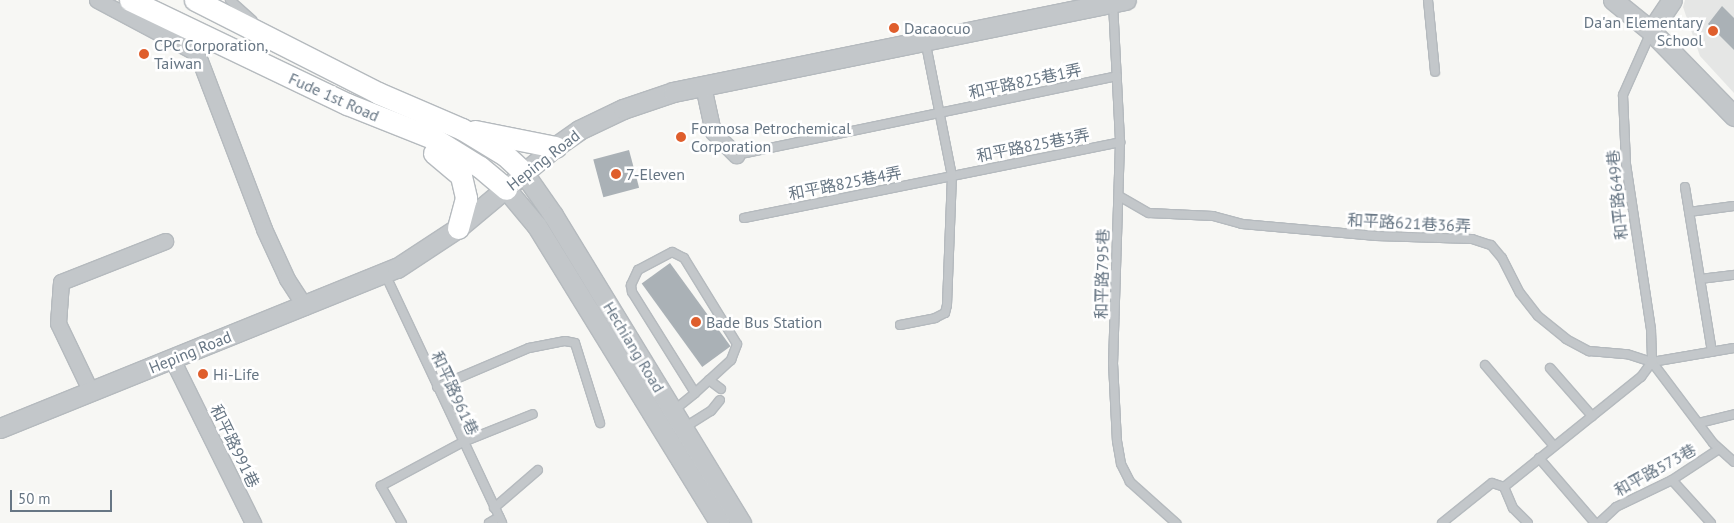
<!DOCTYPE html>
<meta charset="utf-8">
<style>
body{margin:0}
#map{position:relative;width:1734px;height:523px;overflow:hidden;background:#f7f7f4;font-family:"PT Sans","Noto Sans TC",sans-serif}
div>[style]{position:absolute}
.built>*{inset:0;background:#e5e6e5}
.building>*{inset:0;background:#aab1b6;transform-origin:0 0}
.roads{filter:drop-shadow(1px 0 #b5babe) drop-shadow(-1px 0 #b5babe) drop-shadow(0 1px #b5babe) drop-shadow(0 -1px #b5babe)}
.service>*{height:8px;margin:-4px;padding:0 4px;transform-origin:4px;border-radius:4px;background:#c3c7ca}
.minor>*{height:15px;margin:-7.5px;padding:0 7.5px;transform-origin:7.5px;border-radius:7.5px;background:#c3c7ca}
.tertiary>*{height:19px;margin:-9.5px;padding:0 9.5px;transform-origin:9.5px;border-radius:9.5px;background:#c3c7ca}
.secondary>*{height:21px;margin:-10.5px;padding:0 10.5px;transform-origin:10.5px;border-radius:10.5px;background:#fff}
.dots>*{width:14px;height:14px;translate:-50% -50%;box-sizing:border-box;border:2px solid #fff;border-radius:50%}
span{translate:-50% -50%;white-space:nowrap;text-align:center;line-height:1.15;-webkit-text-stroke:5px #fff;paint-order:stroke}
.poi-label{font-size:16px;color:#677684}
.right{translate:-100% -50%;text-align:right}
.left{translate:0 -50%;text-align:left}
.street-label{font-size:16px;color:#677684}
.scale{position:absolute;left:10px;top:490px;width:102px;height:22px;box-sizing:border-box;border:2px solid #677684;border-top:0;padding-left:6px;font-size:15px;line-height:18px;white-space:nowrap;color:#677684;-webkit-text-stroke:4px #fff;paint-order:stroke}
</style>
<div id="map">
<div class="built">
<i style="clip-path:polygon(1685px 0,1734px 0,1734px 93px,1700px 56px,1683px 7px)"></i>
</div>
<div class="building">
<i style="clip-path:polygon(1722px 6px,1734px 18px,1734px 50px,1708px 24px)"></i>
<i style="left:629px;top:150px;width:39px;height:37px;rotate:75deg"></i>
<i style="left:670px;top:263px;width:103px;height:35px;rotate:54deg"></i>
</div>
<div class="roads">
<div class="service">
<i style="left:230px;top:0;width:30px;rotate:42deg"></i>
<i style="left:1428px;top:0;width:72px;rotate:84.4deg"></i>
<i style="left:1113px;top:3px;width:139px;rotate:87.1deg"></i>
<i style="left:1120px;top:142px;width:221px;rotate:91.8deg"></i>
<i style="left:1113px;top:363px;width:78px;rotate:87.1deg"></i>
<i style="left:1117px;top:441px;width:23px;rotate:80deg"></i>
<i style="left:1121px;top:464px;width:20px;rotate:63deg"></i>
<i style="left:1130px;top:482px;width:62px;rotate:41.7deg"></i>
<i style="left:1651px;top:32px;width:69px;rotate:114deg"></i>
<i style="left:1623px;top:95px;width:69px;rotate:87.5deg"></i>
<i style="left:1626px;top:164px;width:168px;rotate:81.4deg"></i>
<i style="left:1651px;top:330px;width:32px;rotate:88deg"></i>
<i style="left:736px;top:155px;width:389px;rotate:-11.7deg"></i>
<i style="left:1685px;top:187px;width:167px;rotate:80.7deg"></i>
<i style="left:1119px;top:196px;width:34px;rotate:30deg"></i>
<i style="left:1149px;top:213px;width:64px;rotate:2.7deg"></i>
<i style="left:1213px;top:216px;width:30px;rotate:15deg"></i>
<i style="left:1242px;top:224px;width:135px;rotate:5.1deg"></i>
<i style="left:1376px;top:236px;width:96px;rotate:1.8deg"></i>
<i style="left:1472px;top:239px;width:20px;rotate:18deg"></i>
<i style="left:1491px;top:245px;width:17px;rotate:50deg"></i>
<i style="left:1502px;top:258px;width:39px;rotate:63deg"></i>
<i style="left:1520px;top:293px;width:29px;rotate:52deg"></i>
<i style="left:1538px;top:316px;width:36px;rotate:39deg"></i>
<i style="left:1566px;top:339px;width:26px;rotate:28deg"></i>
<i style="left:1589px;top:351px;width:38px;rotate:5deg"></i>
<i style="left:1627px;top:354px;width:26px;rotate:18deg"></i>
<i style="left:1652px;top:362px;width:83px;rotate:-9.7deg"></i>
<i style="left:1689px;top:212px;width:45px;rotate:-7.6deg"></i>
<i style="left:744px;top:218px;width:384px;rotate:-11.4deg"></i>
<i style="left:385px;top:274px;width:275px;rotate:64.8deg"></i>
<i style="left:1700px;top:279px;width:34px;rotate:-7deg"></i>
<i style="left:900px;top:325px;width:36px;rotate:-11deg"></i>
<i style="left:935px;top:318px;width:11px;rotate:-27deg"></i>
<i style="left:945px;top:313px;width:8px;rotate:-76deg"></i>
<i style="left:947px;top:305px;width:129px;rotate:-87.8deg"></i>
<i style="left:952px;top:176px;width:139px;rotate:-101.2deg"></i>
<i style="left:1652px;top:362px;width:101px;rotate:53deg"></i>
<i style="left:1713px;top:443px;width:28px;rotate:42deg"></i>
<i style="left:1485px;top:365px;width:106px;rotate:49.6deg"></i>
<i style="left:1550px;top:368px;width:64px;rotate:48.8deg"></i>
<i style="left:709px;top:380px;width:15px;rotate:37deg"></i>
<i style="left:437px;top:387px;width:100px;rotate:-23deg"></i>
<i style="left:529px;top:348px;width:37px;rotate:-11deg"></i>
<i style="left:565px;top:341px;width:10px;rotate:11deg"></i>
<i style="left:575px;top:343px;width:84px;rotate:72.6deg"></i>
<i style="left:673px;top:411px;width:28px;rotate:-39deg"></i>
<i style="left:695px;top:393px;width:49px;rotate:-42.5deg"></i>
<i style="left:731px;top:360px;width:17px;rotate:-69deg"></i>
<i style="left:737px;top:344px;width:101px;rotate:-121.6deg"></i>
<i style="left:684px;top:258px;width:13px;rotate:-153deg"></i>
<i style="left:672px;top:252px;width:38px;rotate:152deg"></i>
<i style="left:638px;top:270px;width:17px;rotate:115deg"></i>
<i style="left:631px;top:285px;width:7px;rotate:82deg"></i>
<i style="left:632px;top:292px;width:119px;rotate:58deg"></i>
<i style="left:1699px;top:423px;width:36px;rotate:-14deg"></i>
<i style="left:682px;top:429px;width:34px;rotate:-32deg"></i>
<i style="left:711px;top:411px;width:14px;rotate:-51deg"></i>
<i style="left:1539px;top:458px;width:86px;rotate:49.3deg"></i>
<i style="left:1672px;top:480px;width:58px;rotate:47.8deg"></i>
<i style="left:1504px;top:487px;width:23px;rotate:67deg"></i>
<i style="left:1513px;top:508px;width:21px;rotate:45deg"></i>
<i style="left:494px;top:508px;width:58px;rotate:-40.8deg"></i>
<i style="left:402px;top:523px;width:43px;rotate:-119.6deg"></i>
<i style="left:381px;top:486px;width:93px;rotate:-28.2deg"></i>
<i style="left:463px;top:442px;width:75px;rotate:-21.8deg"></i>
<i style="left:489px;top:523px;width:12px;rotate:-31deg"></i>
<i style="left:1442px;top:523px;width:64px;rotate:-38.7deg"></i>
<i style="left:1492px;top:483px;width:13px;rotate:18deg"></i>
<i style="left:1504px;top:487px;width:176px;rotate:-38.8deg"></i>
<i style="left:1641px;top:377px;width:19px;rotate:-54deg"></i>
<i style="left:1599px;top:523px;width:23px;rotate:-43deg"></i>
<i style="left:1616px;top:507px;width:62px;rotate:-25.7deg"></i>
<i style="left:1672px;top:480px;width:56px;rotate:-33.4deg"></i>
</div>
<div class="minor">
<i style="left:97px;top:0;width:109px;rotate:28deg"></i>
<i style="left:193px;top:51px;width:12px;rotate:55deg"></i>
<i style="left:200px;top:61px;width:180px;rotate:69.1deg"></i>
<i style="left:264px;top:229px;width:55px;rotate:65.3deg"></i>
<i style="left:287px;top:279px;width:33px;rotate:57deg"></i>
<i style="left:703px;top:86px;width:47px;rotate:77.7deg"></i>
<i style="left:713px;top:132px;width:33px;rotate:45deg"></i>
<i style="left:172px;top:359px;width:183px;rotate:63.7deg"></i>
<i style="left:91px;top:392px;width:76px;rotate:-115.6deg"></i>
<i style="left:58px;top:323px;width:41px;rotate:-85.8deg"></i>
<i style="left:61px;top:282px;width:112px;rotate:-21.5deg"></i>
</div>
<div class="tertiary">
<i style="left:1613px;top:0;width:49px;rotate:39.2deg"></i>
<i style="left:1651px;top:31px;width:119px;rotate:45.7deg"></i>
<i style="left:1651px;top:31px;width:37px;rotate:-56deg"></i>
<i style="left:523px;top:172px;width:52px;rotate:55.1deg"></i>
<i style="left:553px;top:215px;width:361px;rotate:58.6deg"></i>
<i style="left:506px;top:189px;width:48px;rotate:50deg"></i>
<i style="left:537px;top:226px;width:349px;rotate:58.4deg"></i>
<i style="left:0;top:428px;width:428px;rotate:-22deg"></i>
<i style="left:397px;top:268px;width:73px;rotate:-33.3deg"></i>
<i style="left:458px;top:228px;width:126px;rotate:-39.9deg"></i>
<i style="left:555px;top:147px;width:29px;rotate:-35deg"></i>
<i style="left:579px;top:130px;width:49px;rotate:-25.5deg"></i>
<i style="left:623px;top:109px;width:53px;rotate:-18.8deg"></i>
<i style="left:673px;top:92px;width:462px;rotate:-11.5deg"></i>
</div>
<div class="secondary">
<i style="left:130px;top:0;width:241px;rotate:25.6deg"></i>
<i style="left:347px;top:104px;width:92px;rotate:21.6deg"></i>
<i style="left:433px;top:138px;width:55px;rotate:31.7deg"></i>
<i style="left:480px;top:167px;width:34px;rotate:40deg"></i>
<i style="left:195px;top:0;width:205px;rotate:26.9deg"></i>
<i style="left:378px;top:93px;width:91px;rotate:23.2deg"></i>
<i style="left:462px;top:129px;width:50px;rotate:31.2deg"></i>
<i style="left:505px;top:155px;width:25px;rotate:43deg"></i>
<i style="left:475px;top:131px;width:82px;rotate:11.3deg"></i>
<i style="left:434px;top:153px;width:35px;rotate:40deg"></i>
<i style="left:461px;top:176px;width:23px;rotate:77deg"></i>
<i style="left:466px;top:198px;width:31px;rotate:105deg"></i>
</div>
</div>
<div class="dots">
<i style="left:894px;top:28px;background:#df5e2c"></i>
<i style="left:1713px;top:31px;background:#df5e2c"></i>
<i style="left:144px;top:54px;background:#df5e2c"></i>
<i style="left:681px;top:137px;background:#df5e2c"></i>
<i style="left:616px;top:174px;background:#df5e2c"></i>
<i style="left:696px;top:322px;background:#df5e2c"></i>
<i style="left:203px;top:374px;background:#df5e2c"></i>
</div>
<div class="poi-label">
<span class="right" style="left:1703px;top:31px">Da'an Elementary<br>School</span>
<span class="left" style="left:904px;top:28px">Dacaocuo</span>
<span class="left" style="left:154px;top:54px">CPC Corporation,<br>Taiwan</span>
<span class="left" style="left:691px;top:137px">Formosa Petrochemical<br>Corporation</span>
<span class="left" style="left:626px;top:174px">7-Eleven</span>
<span class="left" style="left:706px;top:322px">Bade Bus Station</span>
<span class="left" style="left:213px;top:374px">Hi-Life</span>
</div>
<div class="street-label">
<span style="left:1025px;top:81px;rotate:-12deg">和平路825巷1弄</span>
<span style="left:334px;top:97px;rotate:24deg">Fude 1st Road</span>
<span style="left:1033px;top:145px;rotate:-11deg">和平路825巷3弄</span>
<span style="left:543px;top:160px;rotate:-38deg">Heping Road</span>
<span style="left:845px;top:183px;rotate:-11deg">和平路825巷4弄</span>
<span style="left:1617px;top:195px;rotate:-96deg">和平路649巷</span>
<span style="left:1409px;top:223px;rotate:3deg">和平路621巷36弄</span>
<span style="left:1102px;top:274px;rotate:-89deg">和平路795巷</span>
<span style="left:634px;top:347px;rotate:59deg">Hechiang Road</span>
<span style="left:190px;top:352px;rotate:-22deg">Heping Road</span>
<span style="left:455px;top:393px;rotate:65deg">和平路961巷</span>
<span style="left:235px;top:446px;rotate:64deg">和平路991巷</span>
<span style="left:1655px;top:470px;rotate:-29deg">和平路573巷</span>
</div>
<div class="scale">50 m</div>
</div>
